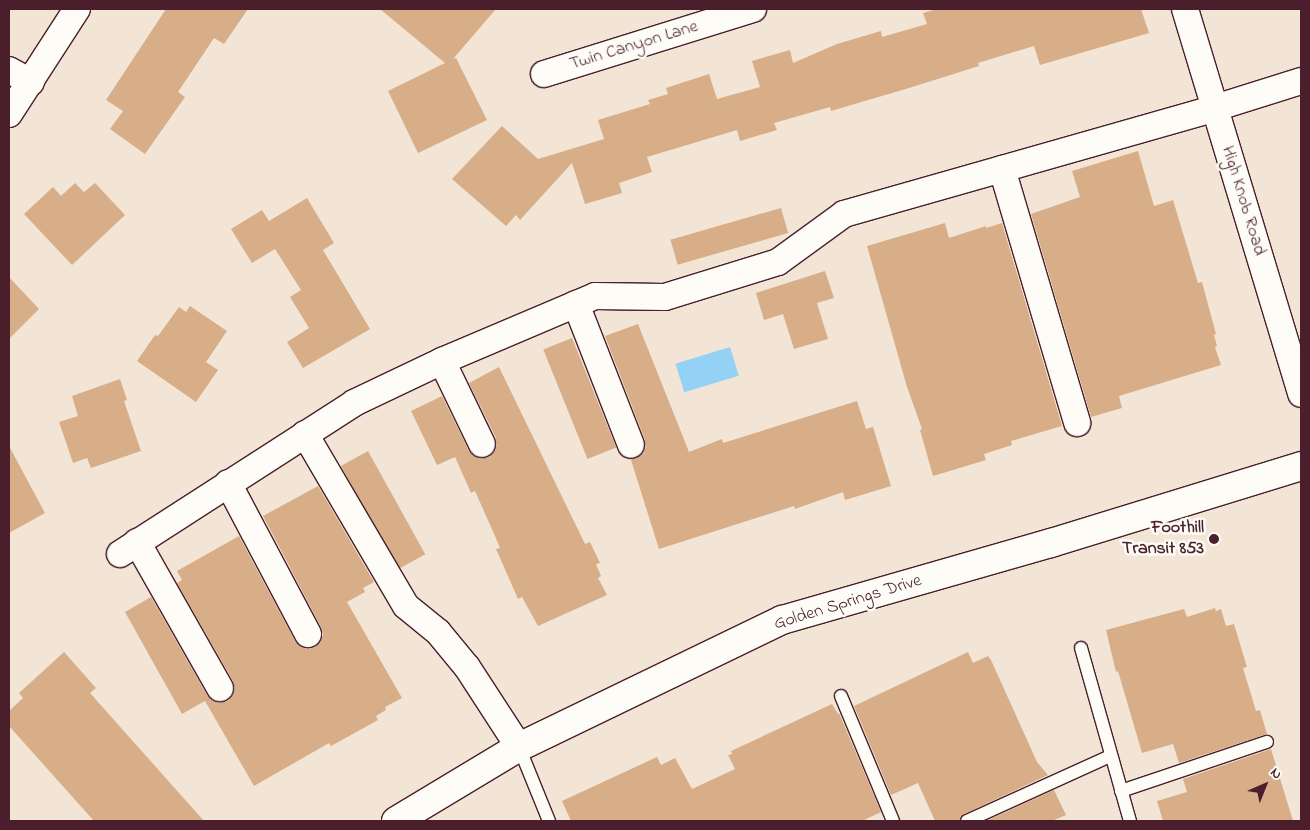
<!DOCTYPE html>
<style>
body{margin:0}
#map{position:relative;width:1310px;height:830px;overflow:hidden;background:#f2e5d6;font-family:"Indie Flower",sans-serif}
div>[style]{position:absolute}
.water>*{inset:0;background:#93d2f4;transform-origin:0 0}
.building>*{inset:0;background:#d7ae88;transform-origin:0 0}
.roads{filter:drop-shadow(1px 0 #4a1f2b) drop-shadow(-1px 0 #4a1f2b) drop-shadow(0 1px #4a1f2b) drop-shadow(0 -1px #4a1f2b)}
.service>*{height:12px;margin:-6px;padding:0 6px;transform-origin:6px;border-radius:6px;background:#fdfcf7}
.minor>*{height:26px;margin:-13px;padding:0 13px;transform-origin:13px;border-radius:13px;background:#fdfcf7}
.secondary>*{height:28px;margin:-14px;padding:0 14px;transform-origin:14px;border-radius:14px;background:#fdfcf7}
.dots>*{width:14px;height:14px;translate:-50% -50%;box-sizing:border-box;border:2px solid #fdfcf7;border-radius:50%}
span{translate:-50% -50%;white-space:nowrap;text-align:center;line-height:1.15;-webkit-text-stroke:5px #fdfcf7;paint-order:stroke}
.street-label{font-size:18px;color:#4a1f2b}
.poi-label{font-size:18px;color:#4a1f2b;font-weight:700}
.right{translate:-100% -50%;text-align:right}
.frame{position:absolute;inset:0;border:10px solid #4a1f2b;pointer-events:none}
.north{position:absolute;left:1240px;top:760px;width:50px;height:50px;-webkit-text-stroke:4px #fdfcf7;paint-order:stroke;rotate:44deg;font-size:14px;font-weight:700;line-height:20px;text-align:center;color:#4a1f2b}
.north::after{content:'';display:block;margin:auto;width:18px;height:22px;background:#4a1f2b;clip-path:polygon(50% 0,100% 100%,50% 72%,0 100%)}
</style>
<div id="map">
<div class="water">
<i style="left:730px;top:347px;width:30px;height:57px;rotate:73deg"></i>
</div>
<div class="building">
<i style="clip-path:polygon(166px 9px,248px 9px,224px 44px,214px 38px,178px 92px,185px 97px,145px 154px,110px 129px,123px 111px,106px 100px)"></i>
<i style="clip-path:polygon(380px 9px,496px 9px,453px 59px,456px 58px,487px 120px,418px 153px,388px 91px,445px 63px)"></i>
<i style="clip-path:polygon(937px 9px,1141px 9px,1149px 33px,1040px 65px,1034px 46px,978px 63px,979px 66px,909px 88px,831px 111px,830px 107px,774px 123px,777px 130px,740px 141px,737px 130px,647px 157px,652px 172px,619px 183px,622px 193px,585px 204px,572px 163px,520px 220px,516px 215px,506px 226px,452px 179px,502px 126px,538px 159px,604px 139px,598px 120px,650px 104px,648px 100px,668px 94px,666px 88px,709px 74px,717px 99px,760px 87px,752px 61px,790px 50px,793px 63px,837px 44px,881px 31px,882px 37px,927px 24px,923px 13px)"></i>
<i style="clip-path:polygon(1138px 151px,1154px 206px,1173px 200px,1198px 283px,1202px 282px,1216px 334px,1214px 335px,1217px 346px,1215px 347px,1221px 365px,1119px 396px,1122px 408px,1091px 417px,1031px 214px,1080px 197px,1072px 171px)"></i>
<i style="clip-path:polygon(75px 183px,84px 192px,95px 183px,125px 215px,72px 265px,24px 214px,53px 187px,61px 196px)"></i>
<i style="clip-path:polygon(307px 198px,334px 243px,323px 250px,370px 329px,303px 368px,287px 342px,309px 328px,290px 297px,301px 290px,275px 249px,252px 263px,231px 229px,262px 210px,269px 221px)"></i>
<i style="left:781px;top:208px;width:26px;height:115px;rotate:74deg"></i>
<i style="clip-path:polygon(945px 223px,949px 238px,986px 226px,986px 228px,1002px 223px,1062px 426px,1011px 441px,1012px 445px,984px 454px,986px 460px,933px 476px,920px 430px,922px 429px,907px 387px,867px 246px)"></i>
<i style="clip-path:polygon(825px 271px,834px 298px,817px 303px,828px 339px,794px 349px,783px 314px,764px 320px,756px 293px)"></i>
<i style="clip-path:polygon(9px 277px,39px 309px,9px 339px)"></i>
<i style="clip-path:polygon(190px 306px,227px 331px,206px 362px,218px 370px,196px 402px,137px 361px,155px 335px,158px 336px,179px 307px,186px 312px)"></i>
<i style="clip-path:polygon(638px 324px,689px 452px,722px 439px,723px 443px,857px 401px,866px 429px,873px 427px,891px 486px,845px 500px,843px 492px,795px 509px,794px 506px,659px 549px,631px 460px,643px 454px,646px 447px,645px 440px,605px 336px)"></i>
<i style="left:572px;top:338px;width:118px;height:31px;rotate:68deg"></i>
<i style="clip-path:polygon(499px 367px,585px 544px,590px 542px,600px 563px,596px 564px,601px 576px,598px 578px,607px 595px,538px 626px,522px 597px,518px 599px,496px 549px,500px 548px,495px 536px,475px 491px,471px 493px,455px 457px,437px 465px,411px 411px,442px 396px,469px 451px,473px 456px,480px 459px,489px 457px,494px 453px,497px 446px,496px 438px,469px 383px)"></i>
<i style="clip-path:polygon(120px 379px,127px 400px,124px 401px,141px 451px,91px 468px,87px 458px,73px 463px,59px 422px,78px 416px,72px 396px)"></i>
<i style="clip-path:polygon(9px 446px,45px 513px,9px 533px)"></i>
<i style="left:368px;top:451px;width:118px;height:31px;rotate:61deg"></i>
<i style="clip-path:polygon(318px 486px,374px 582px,363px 588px,365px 592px,347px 602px,402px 698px,385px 707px,386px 710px,376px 716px,378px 720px,331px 746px,329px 743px,254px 786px,205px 701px,182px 714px,125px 612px,151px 597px,207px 695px,212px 701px,219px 703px,228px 701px,233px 696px,235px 689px,233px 681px,177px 583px,182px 580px,177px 571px,239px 536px,295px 641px,300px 646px,307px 649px,315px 647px,320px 642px,323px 635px,321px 627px,263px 516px)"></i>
<i style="clip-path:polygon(1215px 608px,1216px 611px,1221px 609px,1226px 626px,1234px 624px,1247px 667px,1243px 668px,1256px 711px,1260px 710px,1267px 734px,1179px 763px,1173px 744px,1142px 753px,1118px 671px,1116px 672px,1106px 630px,1184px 609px,1187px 617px)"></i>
<i style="clip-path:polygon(64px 652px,96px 688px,90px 693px,204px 821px,94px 821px,9px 726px,9px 711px,23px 698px,19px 693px)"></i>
<i style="clip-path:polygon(968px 652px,973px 663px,988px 656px,991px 660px,1037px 762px,1048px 775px,964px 814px,959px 821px,935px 821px,918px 783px,891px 795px,854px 706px)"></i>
<i style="clip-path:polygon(832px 704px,838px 714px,839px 713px,881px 812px,862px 821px,571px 821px,562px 801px,657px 757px,661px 765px,675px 758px,692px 789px,735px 769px,728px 755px,732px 754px,731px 751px)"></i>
<i style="clip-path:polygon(1271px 749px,1293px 821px,1163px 821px,1157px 801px,1187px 792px,1183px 779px)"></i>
<i style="clip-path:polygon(1054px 790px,1066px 815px,1052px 821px,986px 821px)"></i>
</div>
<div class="roads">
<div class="service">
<i style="left:1081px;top:648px;width:180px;rotate:74.2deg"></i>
<i style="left:841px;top:696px;width:135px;rotate:67.4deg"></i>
<i style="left:519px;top:747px;width:80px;rotate:67.9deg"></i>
<i style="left:1121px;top:791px;width:154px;rotate:-18.6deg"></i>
<i style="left:967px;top:821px;width:157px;rotate:-24.4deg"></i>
</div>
<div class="minor">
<i style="left:1185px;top:9px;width:402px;rotate:73.2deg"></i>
<i style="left:9px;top:70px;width:25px;rotate:29deg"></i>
<i style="left:544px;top:74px;width:219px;rotate:-17.3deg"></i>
<i style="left:9px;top:114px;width:125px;rotate:-57.1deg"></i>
<i style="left:1002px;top:169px;width:265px;rotate:73.5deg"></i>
<i style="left:576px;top:304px;width:151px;rotate:68.7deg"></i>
<i style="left:442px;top:361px;width:92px;rotate:64.3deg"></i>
<i style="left:305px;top:434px;width:199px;rotate:59.6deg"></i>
<i style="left:406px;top:606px;width:41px;rotate:39.1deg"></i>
<i style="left:438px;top:632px;width:45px;rotate:50.4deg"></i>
<i style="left:467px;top:667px;width:95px;rotate:57deg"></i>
<i style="left:228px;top:483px;width:171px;rotate:62.1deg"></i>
<i style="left:137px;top:542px;width:168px;rotate:60.4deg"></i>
<i style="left:120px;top:554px;width:278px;rotate:-32.8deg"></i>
<i style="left:354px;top:403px;width:98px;rotate:-25.5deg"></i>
<i style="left:442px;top:361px;width:166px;rotate:-23deg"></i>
<i style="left:595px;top:296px;width:70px;rotate:0.8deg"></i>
<i style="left:665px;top:297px;width:118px;rotate:-17.2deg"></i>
<i style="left:778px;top:262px;width:82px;rotate:-36deg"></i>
<i style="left:844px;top:214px;width:386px;rotate:-15.9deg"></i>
<i style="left:1215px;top:108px;width:90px;rotate:-17.4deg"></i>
</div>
<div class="secondary">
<i style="left:396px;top:821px;width:144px;rotate:-31deg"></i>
<i style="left:519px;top:747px;width:292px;rotate:-25.8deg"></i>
<i style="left:782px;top:620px;width:280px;rotate:-16deg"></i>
<i style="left:1051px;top:543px;width:262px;rotate:-17.1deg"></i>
</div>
</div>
<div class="dots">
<i style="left:1214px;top:539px;background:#4a1f2b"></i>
</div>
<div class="street-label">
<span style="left:634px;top:46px;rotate:-17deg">Twin Canyon Lane</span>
<span style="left:1243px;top:201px;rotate:73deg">High Knob Road</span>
<span style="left:848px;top:603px;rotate:-17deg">Golden Springs Drive</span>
</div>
<div class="poi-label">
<span class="right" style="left:1204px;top:539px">Foothill<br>Transit 853</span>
</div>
<div class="frame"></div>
<div class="north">N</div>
</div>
